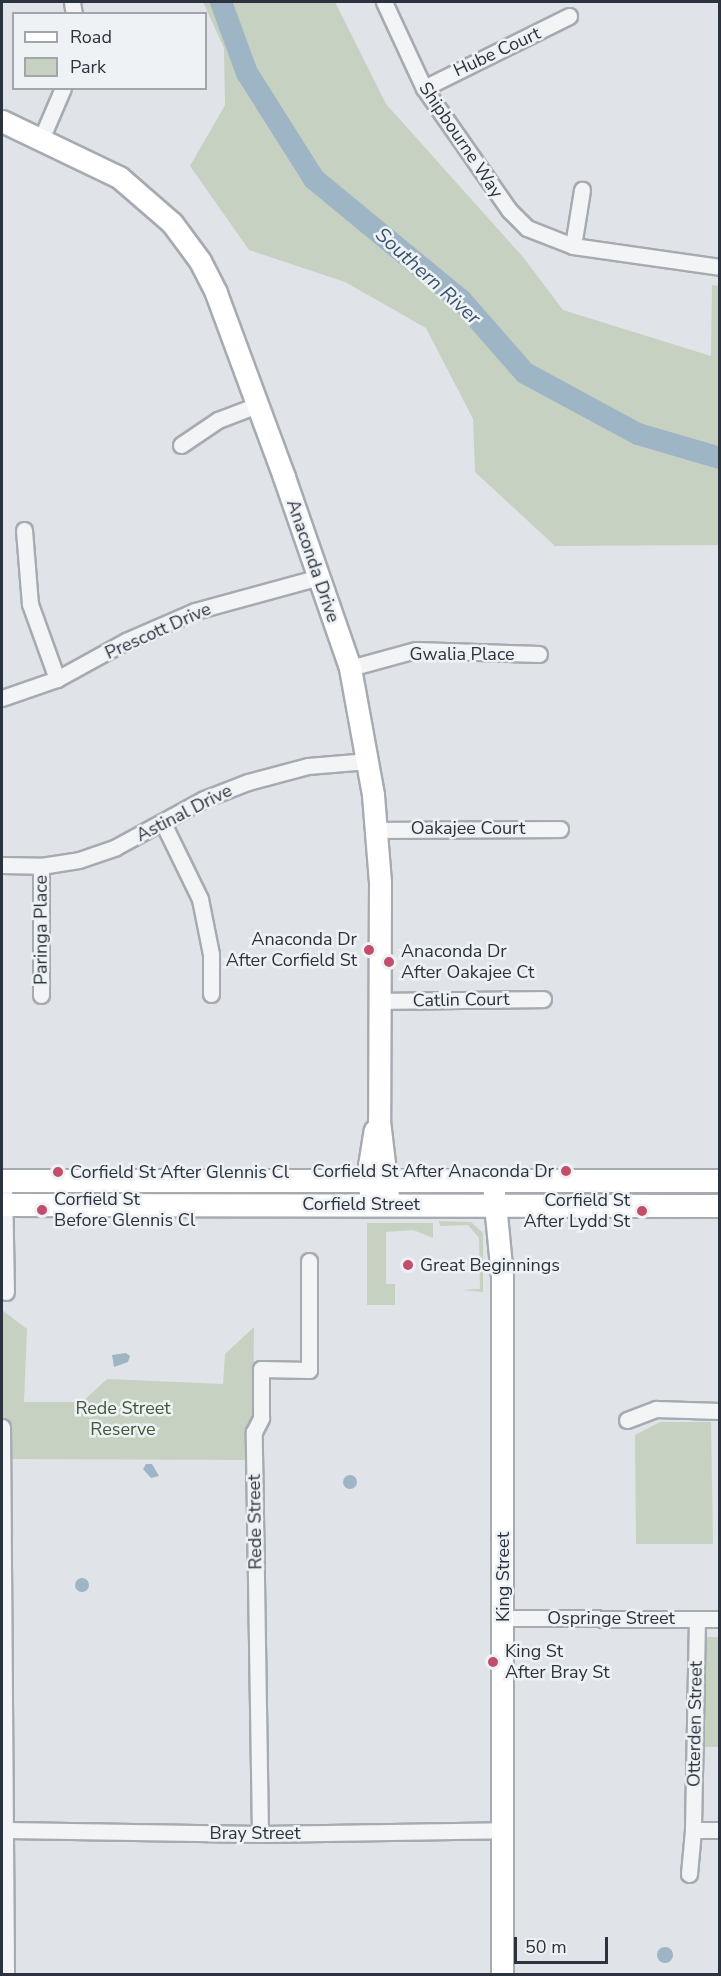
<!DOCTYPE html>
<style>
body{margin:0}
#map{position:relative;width:721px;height:1976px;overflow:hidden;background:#e0e4e8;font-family:"Nunito Sans",sans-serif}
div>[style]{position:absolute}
.green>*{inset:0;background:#c7d1c2;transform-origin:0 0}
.water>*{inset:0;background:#9eb5c5}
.round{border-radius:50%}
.river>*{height:22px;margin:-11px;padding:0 11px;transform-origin:11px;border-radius:11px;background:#9eb5c5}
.roads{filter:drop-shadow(2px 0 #a6abb2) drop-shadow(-2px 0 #a6abb2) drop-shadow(0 2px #a6abb2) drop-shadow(0 -2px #a6abb2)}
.street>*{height:15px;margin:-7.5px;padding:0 7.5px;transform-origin:7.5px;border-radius:7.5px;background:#f2f4f6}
.secondary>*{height:21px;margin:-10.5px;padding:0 10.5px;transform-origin:10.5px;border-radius:10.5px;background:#fff}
.primary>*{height:22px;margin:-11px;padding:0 11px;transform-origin:11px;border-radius:11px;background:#fff}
.dots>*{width:16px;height:16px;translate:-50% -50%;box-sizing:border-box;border:3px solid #eff2f5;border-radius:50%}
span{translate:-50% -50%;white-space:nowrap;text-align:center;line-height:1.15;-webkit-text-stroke:5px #eff2f5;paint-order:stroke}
.street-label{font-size:18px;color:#2a333e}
.poi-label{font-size:18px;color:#2a333e}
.right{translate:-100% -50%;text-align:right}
.left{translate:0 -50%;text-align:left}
.park-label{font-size:18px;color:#425838}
.water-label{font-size:20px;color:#37556e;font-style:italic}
.frame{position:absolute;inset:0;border:3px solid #2a333e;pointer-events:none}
.legend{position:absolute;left:12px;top:12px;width:195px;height:78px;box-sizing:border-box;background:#eff2f5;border:2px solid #a0a6ac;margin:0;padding:8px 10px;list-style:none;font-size:18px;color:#2a333e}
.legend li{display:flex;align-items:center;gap:12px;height:30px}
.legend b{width:30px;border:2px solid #a0a6ac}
.scale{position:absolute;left:514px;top:1937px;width:94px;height:27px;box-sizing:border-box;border:3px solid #2a333e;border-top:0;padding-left:8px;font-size:18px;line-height:21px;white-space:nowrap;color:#2a333e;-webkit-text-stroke:4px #eff2f5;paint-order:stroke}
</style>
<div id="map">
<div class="green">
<i style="clip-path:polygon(203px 2px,335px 2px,386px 104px,523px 257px,563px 310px,711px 356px,712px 285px,719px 286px,719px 545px,555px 546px,475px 472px,473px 419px,426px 328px,345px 282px,249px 250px,190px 166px,225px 105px,224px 48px)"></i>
<i style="clip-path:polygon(439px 1221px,471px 1222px,483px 1233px,483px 1292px,461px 1290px,480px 1289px,479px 1238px,468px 1225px,440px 1226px)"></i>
<i style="clip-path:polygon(367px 1223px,433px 1223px,433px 1238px,413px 1230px,386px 1232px,386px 1284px,395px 1284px,395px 1305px,367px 1305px)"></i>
<i style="clip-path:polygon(2px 1310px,27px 1329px,24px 1402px,82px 1402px,107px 1379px,223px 1384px,225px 1354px,254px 1327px,253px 1423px,246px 1440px,247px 1460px,12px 1459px,10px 1432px,2px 1419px)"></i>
<i style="clip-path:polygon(660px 1422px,711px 1422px,713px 1544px,636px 1544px,635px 1435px)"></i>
<i style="left:703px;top:1637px;width:16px;height:110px"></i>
</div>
<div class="water">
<i style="clip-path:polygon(126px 1353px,130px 1356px,128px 1362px,114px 1367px,112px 1355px)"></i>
<i style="clip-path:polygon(146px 1464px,152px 1464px,159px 1476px,151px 1478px,143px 1469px)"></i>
<i class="round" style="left:343px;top:1475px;width:14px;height:14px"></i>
<i class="round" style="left:75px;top:1578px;width:14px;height:14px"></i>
<i class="round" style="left:657px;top:1947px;width:16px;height:16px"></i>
</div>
<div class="river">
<i style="left:221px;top:2px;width:76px;rotate:69.9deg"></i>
<i style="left:247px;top:73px;width:125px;rotate:57.7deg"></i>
<i style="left:314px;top:179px;width:190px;rotate:39.5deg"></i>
<i style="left:461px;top:300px;width:97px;rotate:48.8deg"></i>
<i style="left:525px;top:373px;width:128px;rotate:28.4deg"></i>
<i style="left:638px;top:434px;width:85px;rotate:16.3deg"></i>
</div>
<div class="roads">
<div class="street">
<i style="left:72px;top:2px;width:12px;rotate:81deg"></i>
<i style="left:384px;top:2px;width:95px;rotate:65.1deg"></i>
<i style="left:424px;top:88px;width:149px;rotate:55.1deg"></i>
<i style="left:509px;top:210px;width:25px;rotate:45deg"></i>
<i style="left:527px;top:228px;width:49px;rotate:21.4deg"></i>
<i style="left:573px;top:246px;width:148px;rotate:8.1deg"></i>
<i style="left:424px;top:88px;width:162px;rotate:-26.4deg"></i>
<i style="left:42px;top:137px;width:53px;rotate:-66.8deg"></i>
<i style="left:573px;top:246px;width:57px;rotate:-80.9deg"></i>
<i style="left:181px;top:445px;width:45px;rotate:-34deg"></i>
<i style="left:218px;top:420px;width:42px;rotate:-21deg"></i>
<i style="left:24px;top:530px;width:74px;rotate:85.4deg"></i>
<i style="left:30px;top:604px;width:80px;rotate:70.2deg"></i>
<i style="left:350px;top:668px;width:68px;rotate:-15.3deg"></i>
<i style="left:416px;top:650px;width:123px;rotate:1.9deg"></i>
<i style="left:2px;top:698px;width:58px;rotate:-19.1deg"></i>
<i style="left:57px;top:679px;width:79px;rotate:-28.8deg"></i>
<i style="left:126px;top:641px;width:75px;rotate:-23.5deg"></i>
<i style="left:195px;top:611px;width:129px;rotate:-15.3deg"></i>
<i style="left:163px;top:823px;width:85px;rotate:64deg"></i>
<i style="left:200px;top:899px;width:56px;rotate:78.7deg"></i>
<i style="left:211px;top:954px;width:40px;rotate:90deg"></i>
<i style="left:377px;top:830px;width:183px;rotate:-0.3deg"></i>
<i style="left:2px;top:865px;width:39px;rotate:1deg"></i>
<i style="left:41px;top:866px;width:38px;rotate:-9deg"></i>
<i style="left:79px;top:860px;width:39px;rotate:-19deg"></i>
<i style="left:116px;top:847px;width:100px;rotate:-28.6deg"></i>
<i style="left:204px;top:799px;width:47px;rotate:-21.1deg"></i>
<i style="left:248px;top:782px;width:62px;rotate:-14.9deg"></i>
<i style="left:308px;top:766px;width:60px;rotate:-4.8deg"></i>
<i style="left:41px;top:995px;width:129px;rotate:-90deg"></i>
<i style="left:380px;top:1001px;width:163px;rotate:-0.7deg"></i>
<i style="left:4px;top:1181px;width:111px;rotate:89deg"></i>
<i style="left:627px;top:1420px;width:31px;rotate:-21deg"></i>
<i style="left:656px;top:1409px;width:64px;rotate:1.8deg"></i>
<i style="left:2px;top:1427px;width:547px;rotate:89.58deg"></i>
<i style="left:503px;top:1618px;width:217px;rotate:0.3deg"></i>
<i style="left:697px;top:1619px;width:211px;rotate:91.1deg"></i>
<i style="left:693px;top:1830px;width:27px"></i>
<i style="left:7px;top:1830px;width:253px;rotate:0.9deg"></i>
<i style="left:260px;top:1834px;width:244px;rotate:-0.9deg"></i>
<i style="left:260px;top:1834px;width:402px;rotate:-90.9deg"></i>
<i style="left:254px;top:1432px;width:16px;rotate:-63deg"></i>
<i style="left:261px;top:1418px;width:49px;rotate:-90deg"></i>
<i style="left:261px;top:1369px;width:48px;rotate:1.2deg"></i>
<i style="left:309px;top:1370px;width:109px;rotate:-90deg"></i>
<i style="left:689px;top:1874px;width:44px;rotate:-84.8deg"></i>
</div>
<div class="secondary">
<i style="left:2px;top:121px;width:130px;rotate:25.6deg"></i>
<i style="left:119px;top:177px;width:70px;rotate:41deg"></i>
<i style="left:172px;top:223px;width:47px;rotate:53.6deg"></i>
<i style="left:200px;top:261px;width:36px;rotate:63deg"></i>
<i style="left:216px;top:293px;width:196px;rotate:69.7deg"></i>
<i style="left:284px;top:477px;width:202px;rotate:70.9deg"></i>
<i style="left:350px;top:668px;width:129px;rotate:79.7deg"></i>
<i style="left:373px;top:795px;width:87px;rotate:85.4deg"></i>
<i style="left:380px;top:882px;width:239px;rotate:90.2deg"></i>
<i style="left:379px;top:1121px;width:77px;rotate:83.2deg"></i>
<i style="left:493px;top:1183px;width:93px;rotate:84.5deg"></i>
<i style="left:502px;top:1276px;width:698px;rotate:90deg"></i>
<i style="left:370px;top:1197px;width:31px;rotate:-92deg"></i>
<i style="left:369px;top:1166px;width:36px;rotate:-81deg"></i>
</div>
<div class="primary">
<i style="left:2px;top:1181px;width:718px"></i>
<i style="left:2px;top:1205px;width:718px;rotate:0.08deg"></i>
</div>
</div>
<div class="dots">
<i style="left:369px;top:950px;background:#c34e6c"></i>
<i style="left:389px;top:962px;background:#c34e6c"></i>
<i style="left:566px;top:1171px;background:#c34e6c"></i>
<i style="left:58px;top:1172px;background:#c34e6c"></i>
<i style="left:42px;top:1210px;background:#c34e6c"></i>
<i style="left:642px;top:1211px;background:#c34e6c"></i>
<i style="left:408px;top:1265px;background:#c34e6c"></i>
<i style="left:493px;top:1662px;background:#c34e6c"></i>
</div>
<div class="street-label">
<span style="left:497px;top:52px;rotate:-25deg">Hube Court</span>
<span style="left:461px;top:140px;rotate:56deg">Shipbourne Way</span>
<span style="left:313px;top:561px;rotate:71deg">Anaconda Drive</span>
<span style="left:158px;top:631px;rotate:-24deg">Prescott Drive</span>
<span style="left:462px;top:654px">Gwalia Place</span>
<span style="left:184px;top:813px;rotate:-27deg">Astinal Drive</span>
<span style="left:468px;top:828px">Oakajee Court</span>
<span style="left:41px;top:930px;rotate:-90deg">Paringa Place</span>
<span style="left:461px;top:1000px;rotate:-1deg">Catlin Court</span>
<span style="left:361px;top:1204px">Corfield Street</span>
<span style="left:255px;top:1522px;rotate:-91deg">Rede Street</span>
<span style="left:503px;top:1577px;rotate:-90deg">King Street</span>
<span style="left:611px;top:1618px">Ospringe Street</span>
<span style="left:695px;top:1724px;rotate:-89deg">Otterden Street</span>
<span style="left:255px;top:1833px">Bray Street</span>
</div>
<div class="poi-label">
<span class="right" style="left:357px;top:950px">Anaconda Dr<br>After Corfield St</span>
<span class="left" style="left:401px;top:962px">Anaconda Dr<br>After Oakajee Ct</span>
<span class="right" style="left:554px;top:1171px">Corfield St After Anaconda Dr</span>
<span class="left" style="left:70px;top:1172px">Corfield St After Glennis Cl</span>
<span class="left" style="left:54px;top:1210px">Corfield St<br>Before Glennis Cl</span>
<span class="right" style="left:630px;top:1211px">Corfield St<br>After Lydd St</span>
<span class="left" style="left:420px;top:1265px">Great Beginnings</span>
<span class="left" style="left:505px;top:1662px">King St<br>After Bray St</span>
</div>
<div class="park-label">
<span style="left:123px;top:1419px">Rede Street<br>Reserve</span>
</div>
<div class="water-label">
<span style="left:428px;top:276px;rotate:42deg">Southern River</span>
</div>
<div class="frame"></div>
<ul class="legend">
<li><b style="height:8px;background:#fff"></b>Road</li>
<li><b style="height:16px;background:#c7d1c2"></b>Park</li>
</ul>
<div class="scale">50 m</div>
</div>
